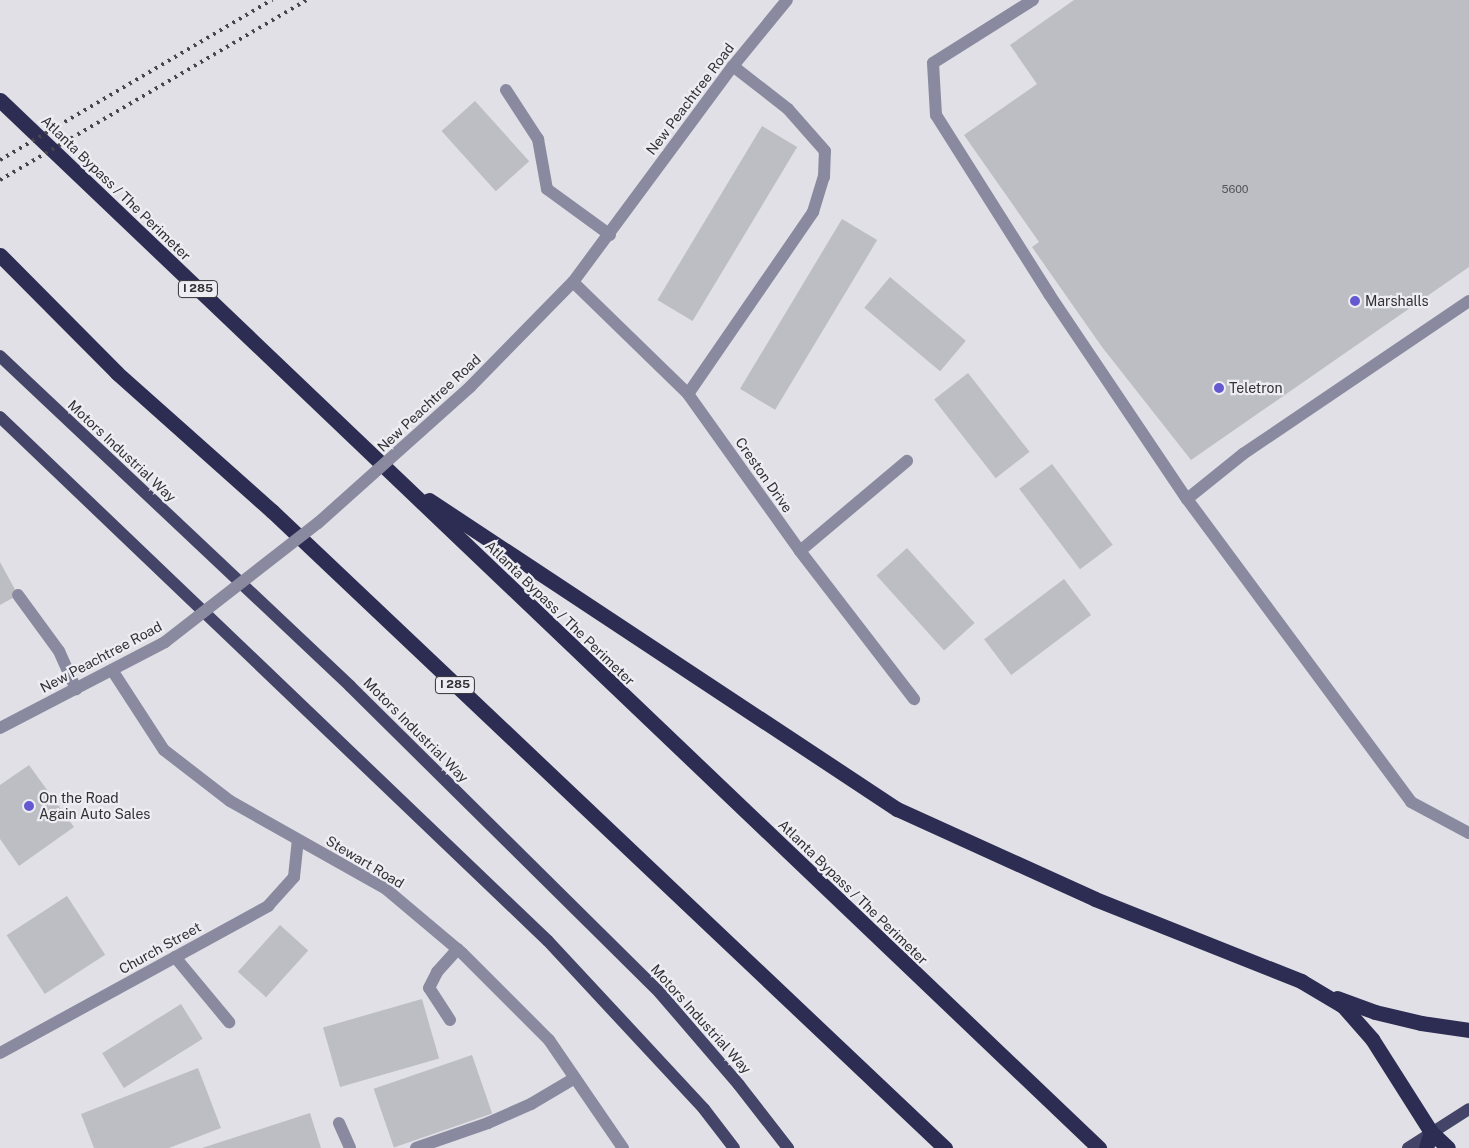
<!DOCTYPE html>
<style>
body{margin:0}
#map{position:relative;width:1469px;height:1148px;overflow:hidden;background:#e0e0e6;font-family:"Public Sans",sans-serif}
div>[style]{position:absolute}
.building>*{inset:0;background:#bdbec4;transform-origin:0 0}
.minor>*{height:12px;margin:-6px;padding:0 6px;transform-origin:6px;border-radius:6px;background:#898a9f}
.major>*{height:12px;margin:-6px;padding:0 6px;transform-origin:6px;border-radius:6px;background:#444468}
.highway>*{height:15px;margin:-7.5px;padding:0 7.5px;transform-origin:7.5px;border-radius:7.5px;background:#2d2c53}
.rail>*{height:4px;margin-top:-2px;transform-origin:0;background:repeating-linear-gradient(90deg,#47474a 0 2.5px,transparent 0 7.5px)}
.minor-bridge>*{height:12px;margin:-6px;padding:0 6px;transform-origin:6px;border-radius:6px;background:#898a9f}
.dots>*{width:14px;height:14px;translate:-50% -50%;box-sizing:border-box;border:2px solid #ededf3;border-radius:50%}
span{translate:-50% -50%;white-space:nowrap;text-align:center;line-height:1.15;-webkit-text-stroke:4.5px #ededf3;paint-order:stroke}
.number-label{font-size:11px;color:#555559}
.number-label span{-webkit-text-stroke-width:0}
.shield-label span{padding:1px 4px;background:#ededf3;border:1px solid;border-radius:4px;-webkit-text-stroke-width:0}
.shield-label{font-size:12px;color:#323235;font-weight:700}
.street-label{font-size:14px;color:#323235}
.poi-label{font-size:14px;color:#323235}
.left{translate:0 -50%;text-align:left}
</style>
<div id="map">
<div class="building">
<i style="clip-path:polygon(1074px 0,1469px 0,1469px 267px,1191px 460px,1102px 347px,1032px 247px,1039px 242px,964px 135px,1037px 84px,1010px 45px)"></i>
<i style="left:475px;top:101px;width:81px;height:45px;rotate:48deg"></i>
<i style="left:762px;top:126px;width:41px;height:203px;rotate:31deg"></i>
<i style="left:842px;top:219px;width:41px;height:198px;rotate:31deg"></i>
<i style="left:890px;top:277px;width:99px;height:40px;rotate:40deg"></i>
<i style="left:968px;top:373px;width:100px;height:43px;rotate:52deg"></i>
<i style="left:1052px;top:464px;width:101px;height:41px;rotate:53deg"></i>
<i style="left:907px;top:548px;width:101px;height:41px;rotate:48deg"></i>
<i style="clip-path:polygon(0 562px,18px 595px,0 605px)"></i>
<i style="left:1064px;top:579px;width:45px;height:100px;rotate:53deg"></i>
<i style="clip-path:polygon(29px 765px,74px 827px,19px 866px,0 839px,0 785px)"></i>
<i style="left:67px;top:896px;width:70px;height:72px;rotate:57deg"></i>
<i style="left:280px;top:925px;width:38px;height:63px;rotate:42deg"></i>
<i style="left:422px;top:999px;width:62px;height:103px;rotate:74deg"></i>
<i style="left:181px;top:1004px;width:41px;height:93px;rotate:58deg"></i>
<i style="left:472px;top:1055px;width:62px;height:104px;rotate:71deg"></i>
<i style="clip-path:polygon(198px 1068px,221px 1128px,169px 1148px,94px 1148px,81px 1114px)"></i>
<i style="clip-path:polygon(310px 1113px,321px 1148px,202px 1148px)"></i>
</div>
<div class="minor">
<i style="left:1033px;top:0;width:118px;rotate:147.8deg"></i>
<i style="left:933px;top:63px;width:52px;rotate:86.7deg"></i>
<i style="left:936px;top:115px;width:212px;rotate:57.7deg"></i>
<i style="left:1049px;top:294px;width:247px;rotate:56.1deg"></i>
<i style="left:506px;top:90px;width:59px;rotate:56.9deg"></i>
<i style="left:538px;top:139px;width:51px;rotate:79.8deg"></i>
<i style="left:547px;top:189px;width:78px;rotate:36.1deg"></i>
<i style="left:573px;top:282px;width:161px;rotate:44.2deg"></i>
<i style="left:688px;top:394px;width:193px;rotate:54.5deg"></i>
<i style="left:800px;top:551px;width:187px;rotate:52.4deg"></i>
<i style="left:1469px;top:301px;width:273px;rotate:145.9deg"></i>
<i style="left:1243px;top:454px;width:72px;rotate:141.2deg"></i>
<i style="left:1187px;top:499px;width:377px;rotate:53.5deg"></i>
<i style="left:1411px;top:802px;width:66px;rotate:28.1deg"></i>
<i style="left:470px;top:387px;width:147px;rotate:-45.6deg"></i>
<i style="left:573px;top:282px;width:269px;rotate:-53.5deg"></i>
<i style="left:733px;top:66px;width:85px;rotate:-50.7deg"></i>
<i style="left:688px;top:394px;width:221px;rotate:-55.5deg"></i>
<i style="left:813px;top:212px;width:37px;rotate:-73deg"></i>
<i style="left:824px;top:177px;width:26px;rotate:-88deg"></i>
<i style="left:825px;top:151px;width:56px;rotate:-131.4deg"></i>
<i style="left:788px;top:109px;width:70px;rotate:-142deg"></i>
<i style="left:800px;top:551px;width:140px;rotate:-40.1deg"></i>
<i style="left:18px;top:595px;width:69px;rotate:53.8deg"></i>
<i style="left:59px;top:651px;width:42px;rotate:65.9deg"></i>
<i style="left:112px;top:670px;width:95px;rotate:57deg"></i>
<i style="left:164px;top:750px;width:83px;rotate:37.7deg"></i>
<i style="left:230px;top:801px;width:179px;rotate:29.4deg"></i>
<i style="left:386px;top:889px;width:99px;rotate:40.1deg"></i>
<i style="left:462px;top:953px;width:123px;rotate:45deg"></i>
<i style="left:549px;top:1040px;width:131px;rotate:55.6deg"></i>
<i style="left:0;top:728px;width:186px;rotate:-27.5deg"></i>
<i style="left:175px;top:957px;width:85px;rotate:50.3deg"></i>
<i style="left:450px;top:1020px;width:38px;rotate:-123deg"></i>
<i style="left:429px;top:988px;width:18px;rotate:-63deg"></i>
<i style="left:437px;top:972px;width:31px;rotate:-48deg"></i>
<i style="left:0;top:1053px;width:306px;rotate:-28.7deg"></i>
<i style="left:268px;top:906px;width:39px;rotate:-48deg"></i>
<i style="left:294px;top:877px;width:37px;rotate:-84deg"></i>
<i style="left:339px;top:1123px;width:27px;rotate:66deg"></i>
<i style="left:416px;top:1148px;width:76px;rotate:-19.1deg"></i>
<i style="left:488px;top:1123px;width:47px;rotate:-23.8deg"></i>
<i style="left:531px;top:1104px;width:51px;rotate:-30.6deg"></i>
</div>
<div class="major">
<i style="left:0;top:356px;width:481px;rotate:43.3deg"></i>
<i style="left:350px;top:686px;width:436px;rotate:44.7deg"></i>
<i style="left:660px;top:993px;width:121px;rotate:49.3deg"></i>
<i style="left:739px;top:1085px;width:80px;rotate:52.1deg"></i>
<i style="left:0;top:417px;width:758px;rotate:43.72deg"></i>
<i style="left:548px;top:941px;width:229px;rotate:47.1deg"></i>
<i style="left:704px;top:1109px;width:49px;rotate:52.4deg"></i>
<i style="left:1408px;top:1148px;width:72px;rotate:-32.6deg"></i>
</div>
<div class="highway">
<i style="left:0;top:100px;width:1519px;rotate:43.64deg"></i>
<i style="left:0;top:255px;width:166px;rotate:45.2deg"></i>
<i style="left:117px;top:373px;width:208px;rotate:41.7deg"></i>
<i style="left:272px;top:511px;width:927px;rotate:43.43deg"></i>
<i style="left:429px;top:500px;width:561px;rotate:33.44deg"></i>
<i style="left:897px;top:809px;width:217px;rotate:24.4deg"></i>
<i style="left:1095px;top:899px;width:222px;rotate:21.7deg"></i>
<i style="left:1301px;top:981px;width:49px;rotate:30.8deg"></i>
<i style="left:1343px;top:1006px;width:44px;rotate:48.7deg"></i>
<i style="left:1372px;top:1039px;width:110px;rotate:57.6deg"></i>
<i style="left:1431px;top:1132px;width:23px;rotate:43deg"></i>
<i style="left:1337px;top:998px;width:40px;rotate:20.2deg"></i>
<i style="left:1375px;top:1012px;width:47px;rotate:13.4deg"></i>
<i style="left:1421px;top:1023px;width:49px;rotate:8.3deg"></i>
<i style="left:1426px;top:1148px;width:17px;rotate:-73deg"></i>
</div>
<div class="rail">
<i style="left:0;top:160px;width:316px;rotate:-30.5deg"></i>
<i style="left:0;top:180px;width:356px;rotate:-30.4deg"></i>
</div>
<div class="minor-bridge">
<i style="left:165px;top:642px;width:194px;rotate:-37.9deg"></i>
<i style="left:318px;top:523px;width:204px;rotate:-41.8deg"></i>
</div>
<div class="dots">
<i style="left:1355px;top:301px;background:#6559d2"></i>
<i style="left:1219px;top:388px;background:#6559d2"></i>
<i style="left:29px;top:806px;background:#6559d2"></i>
</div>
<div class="number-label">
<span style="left:1235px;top:189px">5600</span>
</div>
<div class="shield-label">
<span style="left:198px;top:289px">I 285</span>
<span style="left:455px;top:685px">I 285</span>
</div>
<div class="street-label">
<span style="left:690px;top:99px;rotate:-53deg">New Peachtree Road</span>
<span style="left:116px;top:188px;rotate:44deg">Atlanta Bypass / The Perimeter</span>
<span style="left:429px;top:403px;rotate:-43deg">New Peachtree Road</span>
<span style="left:122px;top:451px;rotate:43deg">Motors Industrial Way</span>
<span style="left:764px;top:475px;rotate:55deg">Creston Drive</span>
<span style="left:560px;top:613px;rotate:44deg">Atlanta Bypass / The Perimeter</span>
<span style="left:101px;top:657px;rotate:-28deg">New Peachtree Road</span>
<span style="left:416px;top:730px;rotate:45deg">Motors Industrial Way</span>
<span style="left:365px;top:862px;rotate:31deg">Stewart Road</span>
<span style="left:853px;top:892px;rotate:44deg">Atlanta Bypass / The Perimeter</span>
<span style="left:160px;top:948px;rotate:-29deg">Church Street</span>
<span style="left:701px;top:1019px;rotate:48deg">Motors Industrial Way</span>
</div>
<div class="poi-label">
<span class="left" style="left:1365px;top:301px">Marshalls</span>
<span class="left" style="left:1229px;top:388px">Teletron</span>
<span class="left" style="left:39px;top:806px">On the Road<br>Again Auto Sales</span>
</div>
</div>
